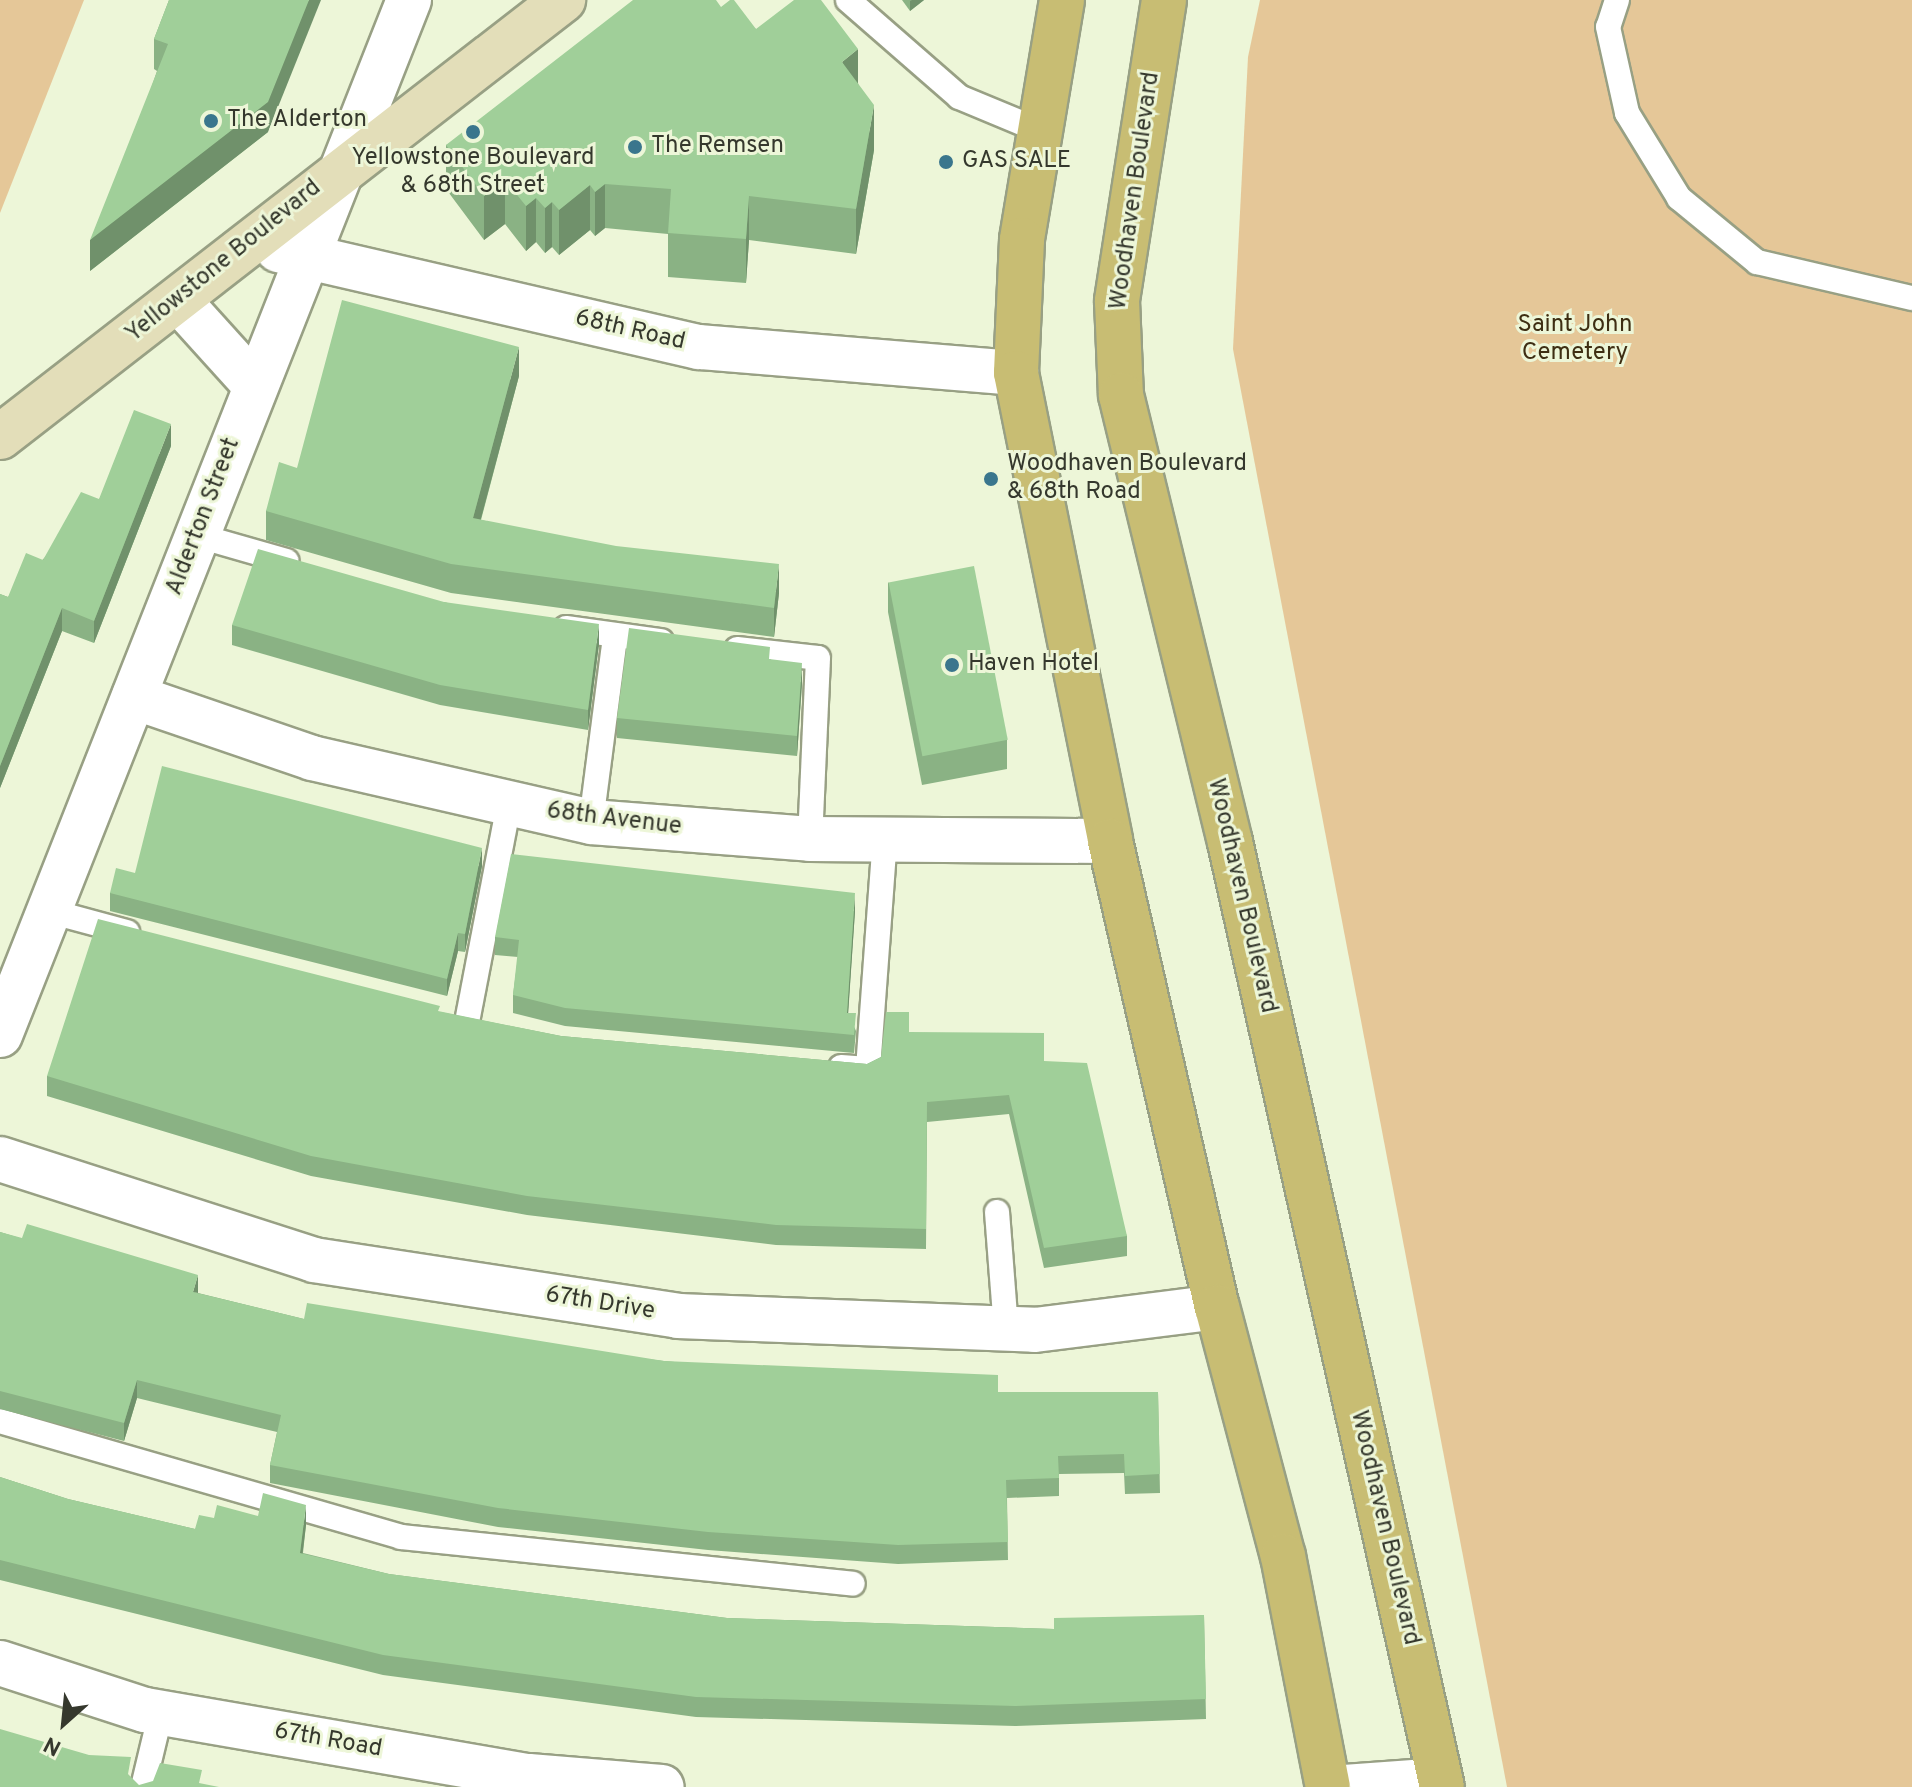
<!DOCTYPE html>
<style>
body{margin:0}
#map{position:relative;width:1912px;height:1787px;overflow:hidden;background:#edf6d8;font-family:Overpass,sans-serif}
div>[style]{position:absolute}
.green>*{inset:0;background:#e5c798}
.roads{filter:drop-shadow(2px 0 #98a084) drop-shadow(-2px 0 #98a084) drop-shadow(0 2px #98a084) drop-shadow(0 -2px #98a084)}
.lane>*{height:24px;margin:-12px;padding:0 12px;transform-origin:12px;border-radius:12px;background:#fff}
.street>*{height:44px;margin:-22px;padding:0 22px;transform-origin:22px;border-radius:22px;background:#fff}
.secondary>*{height:44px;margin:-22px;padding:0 22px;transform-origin:22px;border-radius:22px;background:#e3deb9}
.primary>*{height:44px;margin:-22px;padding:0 22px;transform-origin:22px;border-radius:22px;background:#c8bd73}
.wall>*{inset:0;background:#8ab284}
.shaded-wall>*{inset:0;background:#70916b}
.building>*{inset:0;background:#a0cf99;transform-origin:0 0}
.dots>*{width:22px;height:22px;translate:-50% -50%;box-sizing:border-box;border:4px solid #edf6d8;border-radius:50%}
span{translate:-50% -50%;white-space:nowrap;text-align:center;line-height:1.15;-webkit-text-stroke:6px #edf6d8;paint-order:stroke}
.poi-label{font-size:24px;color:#35382d}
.left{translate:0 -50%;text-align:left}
.street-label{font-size:24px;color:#35382d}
.park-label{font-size:24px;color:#3e2e13}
.north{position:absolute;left:24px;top:1683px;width:80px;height:80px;-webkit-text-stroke:6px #edf6d8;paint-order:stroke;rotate:207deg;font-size:22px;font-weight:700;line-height:32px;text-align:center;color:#35382d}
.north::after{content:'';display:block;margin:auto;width:28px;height:36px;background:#35382d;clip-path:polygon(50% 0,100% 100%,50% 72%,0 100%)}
</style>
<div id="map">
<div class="green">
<i style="clip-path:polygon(0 0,84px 0,0 213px)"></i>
<i style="clip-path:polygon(1260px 0,1912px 0,1912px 1787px,1507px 1787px,1233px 349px,1248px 57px)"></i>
</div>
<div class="roads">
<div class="lane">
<i style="left:848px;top:0;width:147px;rotate:41.1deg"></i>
<i style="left:959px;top:97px;width:89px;rotate:22.5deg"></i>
<i style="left:1617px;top:0;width:28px;rotate:108deg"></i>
<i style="left:1608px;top:27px;width:88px;rotate:77.5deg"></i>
<i style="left:1627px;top:113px;width:100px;rotate:58.5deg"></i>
<i style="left:1679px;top:198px;width:101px;rotate:39.4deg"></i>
<i style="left:1757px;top:262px;width:159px;rotate:13.1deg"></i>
<i style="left:199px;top:536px;width:91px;rotate:16deg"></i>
<i style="left:566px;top:628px;width:96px;rotate:7.8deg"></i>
<i style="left:737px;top:649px;width:81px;rotate:6.3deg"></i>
<i style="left:818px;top:658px;width:181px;rotate:92.5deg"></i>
<i style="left:591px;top:822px;width:188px;rotate:-82.6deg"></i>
<i style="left:49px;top:911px;width:81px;rotate:15.1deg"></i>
<i style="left:467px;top:1022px;width:222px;rotate:-79.1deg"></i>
<i style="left:841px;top:1067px;width:27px;rotate:4deg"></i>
<i style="left:868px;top:1069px;width:230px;rotate:-85.8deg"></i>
<i style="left:997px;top:1212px;width:117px;rotate:85.6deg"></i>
<i style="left:0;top:1421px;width:417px;rotate:16.1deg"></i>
<i style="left:401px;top:1537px;width:454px;rotate:5.9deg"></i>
<i style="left:143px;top:1787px;width:77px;rotate:-76.5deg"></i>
</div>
<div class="street">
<i style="left:278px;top:250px;width:432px;rotate:13deg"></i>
<i style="left:699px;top:347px;width:318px;rotate:4.7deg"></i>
<i style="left:179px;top:301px;width:110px;rotate:47.9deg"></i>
<i style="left:134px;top:697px;width:188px;rotate:18.9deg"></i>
<i style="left:312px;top:758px;width:286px;rotate:12.9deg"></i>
<i style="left:591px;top:822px;width:220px;rotate:4.4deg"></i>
<i style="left:810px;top:839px;width:300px;rotate:0.4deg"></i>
<i style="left:0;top:1035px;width:1113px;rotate:-68.44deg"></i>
<i style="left:0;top:1159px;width:330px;rotate:17.8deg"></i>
<i style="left:314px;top:1260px;width:368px;rotate:8.7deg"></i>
<i style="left:678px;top:1316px;width:357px;rotate:2.2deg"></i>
<i style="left:1035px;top:1330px;width:183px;rotate:-7.2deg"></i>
<i style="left:0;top:1663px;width:152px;rotate:18deg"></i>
<i style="left:145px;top:1710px;width:390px;rotate:9.8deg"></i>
<i style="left:529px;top:1776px;width:133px;rotate:4.7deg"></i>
<i style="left:1342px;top:1787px;width:98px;rotate:-4.1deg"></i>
</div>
<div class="secondary">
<i style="left:0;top:437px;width:713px;rotate:-37.82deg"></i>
</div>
<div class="primary">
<i style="left:1062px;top:0;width:243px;rotate:99.5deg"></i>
<i style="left:1022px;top:240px;width:133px;rotate:92.6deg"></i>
<i style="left:1016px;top:373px;width:477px;rotate:78.6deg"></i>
<i style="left:1110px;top:841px;width:478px;rotate:77.1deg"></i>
<i style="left:1217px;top:1307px;width:258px;rotate:75.2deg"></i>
<i style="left:1283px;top:1556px;width:235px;rotate:79deg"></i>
<i style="left:1164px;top:0;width:305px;rotate:98.9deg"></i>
<i style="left:1117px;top:301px;width:94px;rotate:87.6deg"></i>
<i style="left:1121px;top:395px;width:460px;rotate:76.3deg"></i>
<i style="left:1230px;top:842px;width:968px;rotate:77.36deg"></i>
</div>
</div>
<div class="wall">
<i style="clip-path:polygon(169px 0,268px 132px,90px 271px,157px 71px,154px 69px,154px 39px)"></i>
<i style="clip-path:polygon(902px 0,924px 0,910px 11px)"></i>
<i style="clip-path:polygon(721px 7px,756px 29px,858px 83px,874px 150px,856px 254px,749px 240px,746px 283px,668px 277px,668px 234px,605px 228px,595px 236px,590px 230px,559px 255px,552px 247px,545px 253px,536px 242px,526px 251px,505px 224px,484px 240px,446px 189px,446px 145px)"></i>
<i style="clip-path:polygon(519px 376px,481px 520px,779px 593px,774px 637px,451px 593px,266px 540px,266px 511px,297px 468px)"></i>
<i style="clip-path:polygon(171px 446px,94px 643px,62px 631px,0 788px,0 594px,8px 597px,99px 499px)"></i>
<i style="clip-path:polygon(888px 582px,1007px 740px,1007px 769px,922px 785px,888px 612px)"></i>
<i style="clip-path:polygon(444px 602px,599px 644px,588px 730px,440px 705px,232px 645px,232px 625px)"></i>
<i style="clip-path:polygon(770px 659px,802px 683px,797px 756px,617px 738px,617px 718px)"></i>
<i style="clip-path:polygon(482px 866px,465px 952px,458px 951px,447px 996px,110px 911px,110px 893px,135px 873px)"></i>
<i style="clip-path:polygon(855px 911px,848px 1013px,856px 1031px,854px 1053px,565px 1026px,513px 1013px,513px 995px,518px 957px,495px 955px,495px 937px)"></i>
<i style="clip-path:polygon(440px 1012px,561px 1036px,867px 1064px,881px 1057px,909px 1032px,1044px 1061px,1127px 1236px,1127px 1256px,1044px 1268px,1009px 1114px,927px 1122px,926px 1249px,776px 1245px,527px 1215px,311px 1176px,47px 1096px,47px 1076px)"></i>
<i style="clip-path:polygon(0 1232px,198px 1293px,304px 1319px,664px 1361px,998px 1392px,1158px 1392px,1160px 1493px,1125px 1494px,1124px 1473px,1059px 1474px,1059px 1496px,1007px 1498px,1008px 1560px,898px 1564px,708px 1550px,498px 1527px,270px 1483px,270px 1465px,277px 1432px,137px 1398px,124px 1441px,0 1409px)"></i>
<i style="clip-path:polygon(0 1477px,68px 1499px,195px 1529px,214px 1518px,258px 1516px,306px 1525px,303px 1553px,389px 1574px,727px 1618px,1054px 1629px,1204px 1615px,1206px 1719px,1015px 1726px,696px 1717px,383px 1675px,0 1580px)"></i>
</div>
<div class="shaded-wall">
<i style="clip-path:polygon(309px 0,321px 0,268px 132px,90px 271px,90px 240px)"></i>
<i style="clip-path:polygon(912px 0,924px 0,910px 11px,910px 1px)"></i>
<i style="clip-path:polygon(858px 49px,858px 94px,842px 62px)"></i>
<i style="clip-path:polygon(874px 105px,874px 150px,856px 254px,856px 209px)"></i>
<i style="clip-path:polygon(505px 180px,505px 224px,484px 240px,484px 196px)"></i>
<i style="clip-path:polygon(605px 184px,605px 228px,595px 236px,595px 192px)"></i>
<i style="clip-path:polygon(590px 185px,590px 230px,559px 255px,559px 210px)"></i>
<i style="clip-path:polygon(749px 196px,749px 240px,746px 283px,746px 239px)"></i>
<i style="clip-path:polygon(536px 198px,536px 242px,526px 251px,526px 206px)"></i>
<i style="clip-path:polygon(552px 202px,552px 247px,545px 253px,545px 208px)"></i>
<i style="clip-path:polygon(519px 347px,519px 376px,473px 548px,473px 518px)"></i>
<i style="clip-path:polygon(171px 424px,171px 446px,94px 643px,94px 621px)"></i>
<i style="clip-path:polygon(779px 564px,779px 593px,774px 637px,774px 608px)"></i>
<i style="clip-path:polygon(62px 608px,62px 631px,0 788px,0 766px)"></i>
<i style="clip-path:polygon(599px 624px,599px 644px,588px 730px,588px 710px)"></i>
<i style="clip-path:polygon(802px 663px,802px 683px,797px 756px,797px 736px)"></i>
<i style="clip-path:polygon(482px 848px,482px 866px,465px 952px,465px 934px)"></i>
<i style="clip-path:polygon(855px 893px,855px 911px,847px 1031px,847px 1013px)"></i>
<i style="clip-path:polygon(458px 933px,458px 951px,447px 996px,447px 979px)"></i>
<i style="clip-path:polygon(198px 1275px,198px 1293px,193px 1292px)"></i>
<i style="clip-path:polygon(137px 1380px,137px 1398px,124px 1441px,124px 1423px)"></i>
<i style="clip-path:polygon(306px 1505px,306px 1525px,300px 1573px,300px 1553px)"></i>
</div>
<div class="building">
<i style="clip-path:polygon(169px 0,309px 0,268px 102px,90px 240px,168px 44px,154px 39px)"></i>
<i style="clip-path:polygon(633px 0,716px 0,721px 7px,730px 0,734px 0,756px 29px,794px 0,821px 0,858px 49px,842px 62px,874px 105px,856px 209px,749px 196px,746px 239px,668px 233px,671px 189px,605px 184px,595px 192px,590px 185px,559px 210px,552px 202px,545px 208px,536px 198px,526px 206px,505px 180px,484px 196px,446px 145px)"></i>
<i style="clip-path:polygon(342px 300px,519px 347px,473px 518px,616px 546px,779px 564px,774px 608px,451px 564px,266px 511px,279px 462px,297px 468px)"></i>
<i style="clip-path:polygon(134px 410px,171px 424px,94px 621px,62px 608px,0 766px,0 594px,8px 597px,26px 553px,43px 560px,81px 492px,99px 499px)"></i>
<i style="clip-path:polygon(258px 549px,444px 602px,599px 624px,588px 710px,440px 685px,232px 625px)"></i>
<i style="left:974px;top:566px;width:177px;height:87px;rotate:79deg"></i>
<i style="clip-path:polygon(629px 628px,770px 647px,769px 659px,802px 663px,797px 736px,617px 718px)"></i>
<i style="clip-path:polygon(162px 766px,482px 848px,465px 934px,458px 933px,447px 979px,110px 893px,116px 868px,135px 873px)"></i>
<i style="clip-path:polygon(511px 854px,855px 893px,847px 1013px,856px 1013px,854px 1035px,565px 1008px,513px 995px,519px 940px,495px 937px)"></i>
<i style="clip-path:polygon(98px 919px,440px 1006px,438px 1011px,561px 1036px,867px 1064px,881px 1057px,886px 1012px,909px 1012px,909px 1032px,1044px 1033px,1044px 1061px,1087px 1063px,1127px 1236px,1044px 1248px,1009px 1095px,927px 1102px,926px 1229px,776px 1225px,527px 1196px,311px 1156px,47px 1076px)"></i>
<i style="clip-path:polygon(27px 1224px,198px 1275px,193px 1292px,304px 1319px,307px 1303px,664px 1361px,998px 1375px,998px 1392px,1158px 1392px,1160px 1474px,1125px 1476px,1124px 1454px,1058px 1456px,1059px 1478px,1006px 1480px,1008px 1542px,898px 1545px,708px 1532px,498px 1508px,270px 1465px,281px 1415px,137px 1380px,124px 1423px,0 1391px,0 1232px,22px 1238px)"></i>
<i style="clip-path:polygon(0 1477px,68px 1499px,195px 1529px,199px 1515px,214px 1518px,217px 1505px,258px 1516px,263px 1493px,306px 1505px,300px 1553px,389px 1574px,727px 1618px,1054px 1629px,1054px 1618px,1204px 1615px,1206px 1699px,1015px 1706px,696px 1697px,383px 1655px,0 1560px)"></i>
<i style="clip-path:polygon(0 1729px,89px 1755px,131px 1757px,128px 1774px,139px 1785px,153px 1781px,160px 1763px,202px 1770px,199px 1783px,219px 1787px,0 1787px)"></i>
</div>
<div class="dots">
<i style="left:211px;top:121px;background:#3a768d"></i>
<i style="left:473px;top:132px;background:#3a768d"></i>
<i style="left:635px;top:147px;background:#3a768d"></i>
<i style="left:946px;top:162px;background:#3a768d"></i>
<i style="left:991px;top:479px;background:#3a768d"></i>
<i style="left:952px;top:665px;background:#3a768d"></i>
</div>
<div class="poi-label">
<span class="left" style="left:227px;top:121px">The Alderton</span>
<span class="left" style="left:651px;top:147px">The Remsen</span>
<span style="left:473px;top:173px">Yellowstone Boulevard<br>&amp; 68th Street</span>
<span class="left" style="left:962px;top:162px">GAS SALE</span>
<span class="left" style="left:1007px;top:479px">Woodhaven Boulevard<br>&amp; 68th Road</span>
<span class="left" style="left:968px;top:665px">Haven Hotel</span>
</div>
<div class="street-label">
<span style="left:1136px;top:191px;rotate:-82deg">Woodhaven Boulevard</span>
<span style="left:224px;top:262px;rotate:-39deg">Yellowstone Boulevard</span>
<span style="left:630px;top:331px;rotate:13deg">68th Road</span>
<span style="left:204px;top:517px;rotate:-69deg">Alderton Street</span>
<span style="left:614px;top:820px;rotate:7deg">68th Avenue</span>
<span style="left:1241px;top:896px;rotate:77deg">Woodhaven Boulevard</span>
<span style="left:600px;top:1304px;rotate:9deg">67th Drive</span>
<span style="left:1384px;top:1528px;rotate:77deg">Woodhaven Boulevard</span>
<span style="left:328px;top:1741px;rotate:10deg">67th Road</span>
</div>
<div class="park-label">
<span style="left:1575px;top:340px">Saint John<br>Cemetery</span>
</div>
<div class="north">N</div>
</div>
